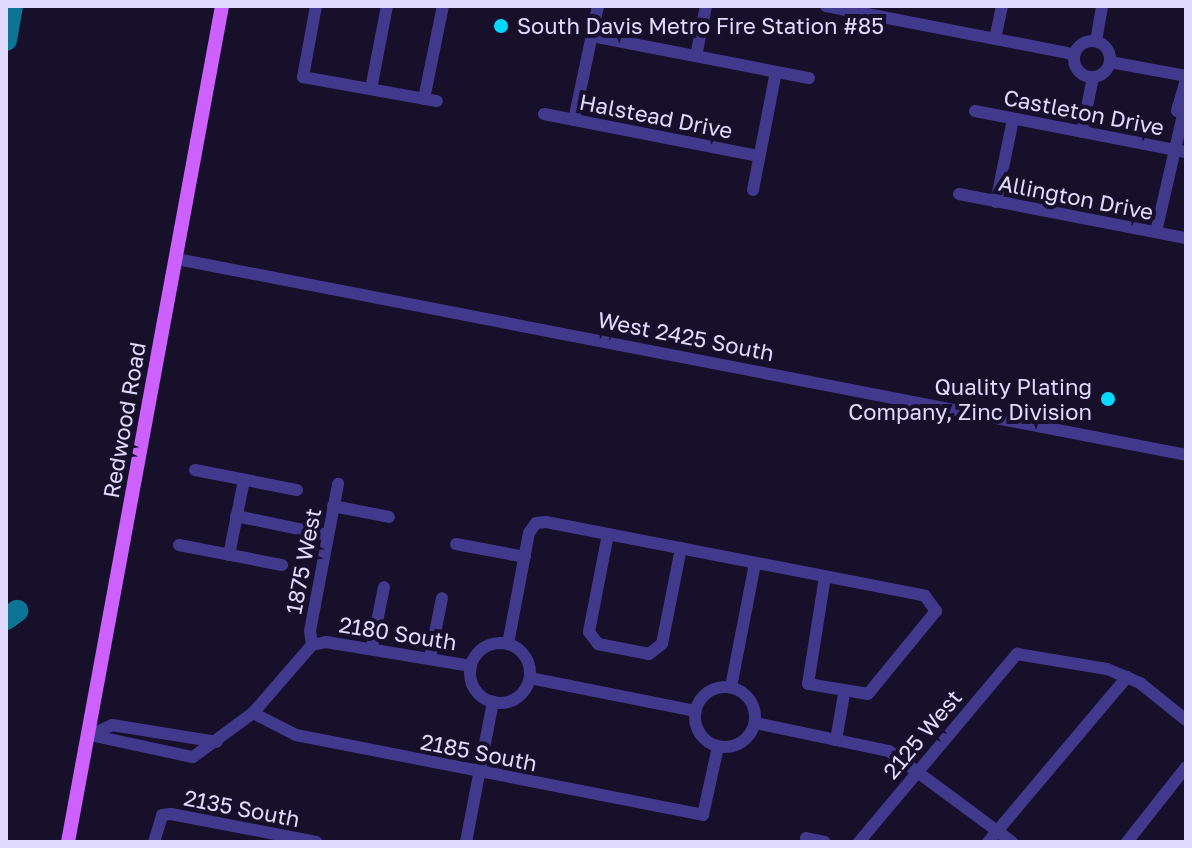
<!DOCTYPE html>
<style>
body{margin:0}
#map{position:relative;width:1192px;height:848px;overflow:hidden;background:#16102b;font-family:"Golos Text",sans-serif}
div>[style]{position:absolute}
.taxiway>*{height:22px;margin:-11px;padding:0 11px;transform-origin:11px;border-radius:11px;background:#0e7495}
.minor>*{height:12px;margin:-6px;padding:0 6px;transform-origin:6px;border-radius:6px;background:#41398c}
.minor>.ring{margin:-6px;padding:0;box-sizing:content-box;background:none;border:12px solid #41398c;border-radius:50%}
.major>*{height:14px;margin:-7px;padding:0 7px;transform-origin:7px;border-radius:7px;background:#cc61ff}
.dots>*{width:22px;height:22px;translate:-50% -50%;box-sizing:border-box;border:4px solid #16102b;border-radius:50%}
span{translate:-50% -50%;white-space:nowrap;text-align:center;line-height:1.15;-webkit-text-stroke:8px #16102b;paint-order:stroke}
.poi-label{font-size:22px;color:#e0daff}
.left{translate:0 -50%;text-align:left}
.right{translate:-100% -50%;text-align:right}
.street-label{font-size:22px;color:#e0daff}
.frame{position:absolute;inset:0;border:8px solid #e0daff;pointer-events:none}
</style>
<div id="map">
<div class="taxiway">
<i style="left:6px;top:40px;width:35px;rotate:-80deg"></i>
<i style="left:6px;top:619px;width:14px;rotate:-36deg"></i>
</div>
<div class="minor">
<i style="left:316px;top:6px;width:72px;rotate:100.4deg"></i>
<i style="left:303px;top:77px;width:136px;rotate:10.2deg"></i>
<i style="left:826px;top:6px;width:253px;rotate:11deg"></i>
<i style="left:592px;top:36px;width:221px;rotate:11deg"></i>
<i style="left:995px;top:39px;width:34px;rotate:-78deg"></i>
<i class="ring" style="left:1074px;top:41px;width:24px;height:24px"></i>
<i style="left:1096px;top:41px;width:36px;rotate:-80deg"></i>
<i style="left:696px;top:56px;width:51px;rotate:-78.7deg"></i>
<i style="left:1110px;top:62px;width:77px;rotate:10.4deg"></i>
<i style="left:371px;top:89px;width:85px;rotate:-79.1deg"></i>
<i style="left:424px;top:99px;width:95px;rotate:-78.5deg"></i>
<i style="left:975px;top:111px;width:215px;rotate:11deg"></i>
<i style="left:1177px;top:111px;width:33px;rotate:-74deg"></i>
<i style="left:544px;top:114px;width:219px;rotate:11.1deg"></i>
<i style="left:574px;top:120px;width:116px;rotate:-78.1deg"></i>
<i style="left:1082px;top:132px;width:56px;rotate:-78.7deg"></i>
<i style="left:753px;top:190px;width:120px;rotate:-79deg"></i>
<i style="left:959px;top:194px;width:231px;rotate:11deg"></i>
<i style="left:996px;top:202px;width:85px;rotate:-78.4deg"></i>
<i style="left:1156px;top:232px;width:133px;rotate:-77deg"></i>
<i style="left:177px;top:259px;width:1028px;rotate:10.99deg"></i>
<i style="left:195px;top:470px;width:104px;rotate:11.1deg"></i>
<i style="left:333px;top:506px;width:57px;rotate:11.1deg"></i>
<i style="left:236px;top:516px;width:94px;rotate:11.7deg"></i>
<i style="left:608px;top:534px;width:100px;rotate:101deg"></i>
<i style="left:589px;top:632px;width:15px;rotate:53deg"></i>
<i style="left:598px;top:644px;width:52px;rotate:11.1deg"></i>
<i style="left:649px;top:654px;width:16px;rotate:-38deg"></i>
<i style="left:662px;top:644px;width:98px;rotate:-78.8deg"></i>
<i style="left:456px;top:544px;width:70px;rotate:10.7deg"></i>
<i style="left:179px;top:545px;width:105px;rotate:11deg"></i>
<i style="left:229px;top:555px;width:76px;rotate:-78.7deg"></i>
<i class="ring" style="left:470px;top:643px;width:48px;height:48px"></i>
<i style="left:508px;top:644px;width:113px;rotate:-79.3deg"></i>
<i style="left:529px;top:533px;width:12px;rotate:-55deg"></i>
<i style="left:536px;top:523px;width:10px;rotate:-6deg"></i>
<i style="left:546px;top:522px;width:386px;rotate:11deg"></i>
<i style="left:925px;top:596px;width:19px;rotate:54deg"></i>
<i style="left:936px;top:611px;width:107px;rotate:129.3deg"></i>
<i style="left:868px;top:694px;width:61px;rotate:-170.5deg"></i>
<i style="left:808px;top:684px;width:108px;rotate:-81deg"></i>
<i style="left:312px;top:645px;width:14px;rotate:-98deg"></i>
<i style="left:310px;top:631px;width:150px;rotate:-79.2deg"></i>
<i style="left:372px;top:647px;width:61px;rotate:-78.7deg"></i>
<i style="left:430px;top:658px;width:61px;rotate:-78.7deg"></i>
<i style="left:530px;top:678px;width:168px;rotate:11.3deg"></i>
<i class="ring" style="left:695px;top:687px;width:48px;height:48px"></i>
<i style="left:731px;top:687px;width:126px;rotate:-79deg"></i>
<i style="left:253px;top:713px;width:48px;rotate:27.1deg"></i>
<i style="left:296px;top:735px;width:415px;rotate:11.1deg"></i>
<i style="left:703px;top:815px;width:70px;rotate:-77.6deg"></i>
<i style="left:755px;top:723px;width:137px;rotate:11.8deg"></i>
<i style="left:889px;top:751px;width:153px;rotate:36.5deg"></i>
<i style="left:90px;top:735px;width:105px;rotate:12.1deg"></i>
<i style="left:193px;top:757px;width:74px;rotate:-36.3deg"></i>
<i style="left:253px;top:713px;width:90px;rotate:-49.1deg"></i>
<i style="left:312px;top:645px;width:14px;rotate:-12deg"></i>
<i style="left:326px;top:642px;width:147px;rotate:9.4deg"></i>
<i style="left:91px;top:735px;width:23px;rotate:-25deg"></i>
<i style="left:112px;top:725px;width:106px;rotate:9.2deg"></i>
<i style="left:836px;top:740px;width:47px;rotate:-80.1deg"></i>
<i style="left:806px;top:838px;width:19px;rotate:12deg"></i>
<i style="left:154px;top:842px;width:28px;rotate:-73deg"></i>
<i style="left:162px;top:815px;width:9px;rotate:-6deg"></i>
<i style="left:171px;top:814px;width:148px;rotate:10.9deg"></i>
<i style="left:466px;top:842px;width:143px;rotate:-79.1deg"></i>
<i style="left:859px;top:842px;width:246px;rotate:-50deg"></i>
<i style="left:1017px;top:654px;width:91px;rotate:9.5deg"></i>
<i style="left:1107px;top:669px;width:36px;rotate:23deg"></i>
<i style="left:1140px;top:683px;width:59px;rotate:38.8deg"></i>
<i style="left:988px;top:842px;width:216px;rotate:-49.9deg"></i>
<i style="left:1127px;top:842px;width:95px;rotate:-51.8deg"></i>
</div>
<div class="major">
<i style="left:68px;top:842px;width:850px;rotate:-79.56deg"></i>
</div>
<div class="dots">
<i style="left:501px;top:26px;background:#06d9ff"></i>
<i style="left:1108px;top:399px;background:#06d9ff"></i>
</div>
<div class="poi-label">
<span class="left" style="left:517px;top:26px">South Davis Metro Fire Station #85</span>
<span class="right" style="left:1092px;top:399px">Quality Plating<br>Company, Zinc Division</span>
</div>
<div class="street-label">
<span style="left:1084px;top:112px;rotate:11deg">Castleton Drive</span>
<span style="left:656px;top:116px;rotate:11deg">Halstead Drive</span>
<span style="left:1076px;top:197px;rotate:11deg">Allington Drive</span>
<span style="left:686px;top:336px;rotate:11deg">West 2425 South</span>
<span style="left:124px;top:420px;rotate:-80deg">Redwood Road</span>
<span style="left:303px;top:561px;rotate:-79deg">1875 West</span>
<span style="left:398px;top:633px;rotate:9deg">2180 South</span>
<span style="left:922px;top:734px;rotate:-50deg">2125 West</span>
<span style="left:479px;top:752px;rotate:11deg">2185 South</span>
<span style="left:242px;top:808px;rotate:11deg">2135 South</span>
</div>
<div class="frame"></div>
</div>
